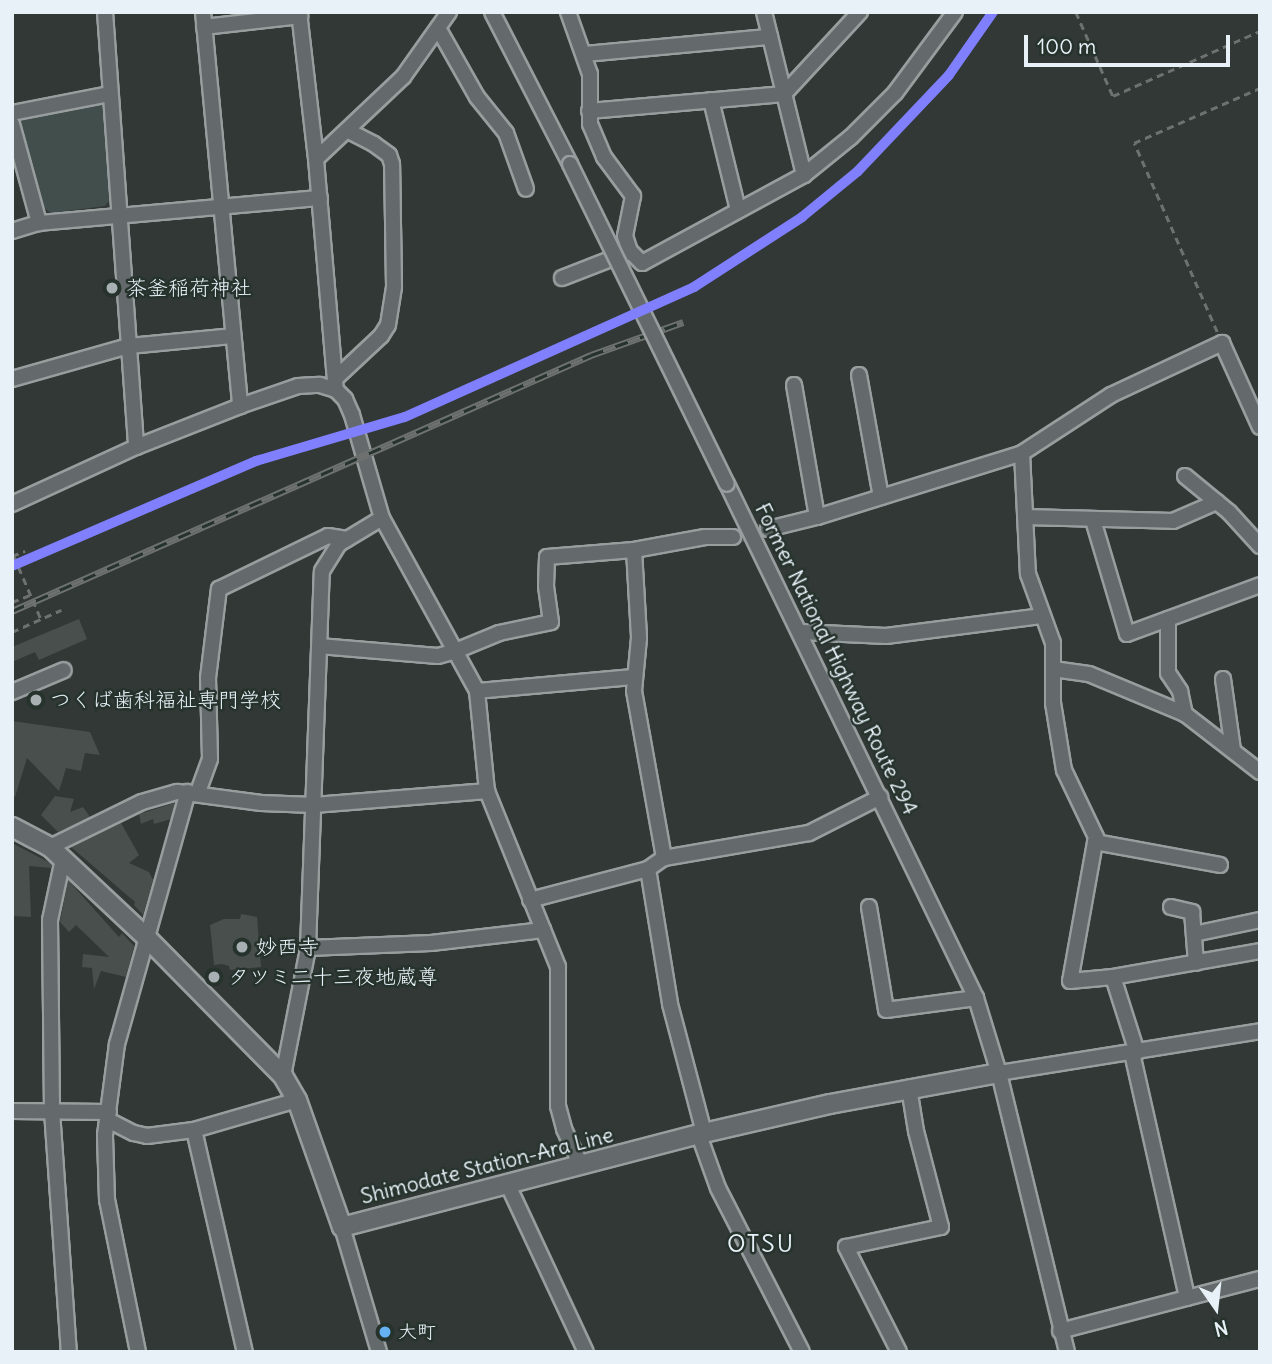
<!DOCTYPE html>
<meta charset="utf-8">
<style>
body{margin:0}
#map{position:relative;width:1272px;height:1364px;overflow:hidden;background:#313835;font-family:Delius,"Klee One",sans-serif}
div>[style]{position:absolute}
.green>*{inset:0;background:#424e4b}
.building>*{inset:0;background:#494f4d}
.minor-tunnel>*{height:14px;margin-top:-7px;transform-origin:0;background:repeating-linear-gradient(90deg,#4c5452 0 14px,transparent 0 21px)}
.path>*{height:2.5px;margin-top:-1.25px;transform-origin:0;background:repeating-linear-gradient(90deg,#6d7170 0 7px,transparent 0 12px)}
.roads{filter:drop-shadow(2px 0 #989d9e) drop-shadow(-2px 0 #989d9e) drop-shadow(0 2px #989d9e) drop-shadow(0 -2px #989d9e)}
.minor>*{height:14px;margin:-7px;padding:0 7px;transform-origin:7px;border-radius:7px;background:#646a6b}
.major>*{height:18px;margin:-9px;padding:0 9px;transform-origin:9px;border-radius:9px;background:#646a6b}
.rail>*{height:7px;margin-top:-3.5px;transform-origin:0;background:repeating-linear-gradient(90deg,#26332d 0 13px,#6d7170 0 26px);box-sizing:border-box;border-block:2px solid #6d7170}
.path-bridge>*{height:2.5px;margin-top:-1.25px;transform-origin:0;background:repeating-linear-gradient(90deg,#6d7170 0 7px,transparent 0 12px)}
.bridges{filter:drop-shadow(2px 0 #989d9e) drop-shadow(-2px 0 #989d9e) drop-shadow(0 2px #989d9e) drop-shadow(0 -2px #989d9e)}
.minor-bridge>*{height:14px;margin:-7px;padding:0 7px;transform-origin:7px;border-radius:7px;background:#646a6b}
.rail-1>*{height:10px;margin:-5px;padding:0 5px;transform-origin:5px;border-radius:5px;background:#8080ff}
.dots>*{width:19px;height:19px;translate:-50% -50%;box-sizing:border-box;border:4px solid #26332d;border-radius:50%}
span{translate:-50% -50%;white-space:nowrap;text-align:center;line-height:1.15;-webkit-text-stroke:5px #26332d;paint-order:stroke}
.bus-label{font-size:19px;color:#e8f1f8}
.left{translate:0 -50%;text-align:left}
.poi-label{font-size:21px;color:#e8f1f8}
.street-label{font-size:21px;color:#e8f1f8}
.quarter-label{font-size:24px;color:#e8f1f8;letter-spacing:2px}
.frame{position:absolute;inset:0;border:14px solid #e8f1f8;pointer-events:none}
.north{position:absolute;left:1181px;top:1273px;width:70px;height:70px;-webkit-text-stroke:5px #26332d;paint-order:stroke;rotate:166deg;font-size:19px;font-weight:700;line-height:28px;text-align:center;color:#e8f1f8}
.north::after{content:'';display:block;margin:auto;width:24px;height:32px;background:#e8f1f8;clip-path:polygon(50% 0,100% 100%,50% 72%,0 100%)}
.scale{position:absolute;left:1024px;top:35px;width:206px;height:32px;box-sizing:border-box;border:4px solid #e8f1f8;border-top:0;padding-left:9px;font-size:21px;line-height:24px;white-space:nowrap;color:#e8f1f8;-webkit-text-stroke:5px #26332d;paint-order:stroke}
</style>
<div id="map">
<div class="green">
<i style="clip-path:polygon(99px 100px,104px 103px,111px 198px,105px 206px,51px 213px,40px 205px,18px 124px,23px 115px)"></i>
</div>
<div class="building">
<i style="clip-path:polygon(79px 619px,87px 639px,39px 660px,35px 652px,12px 662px,12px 647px)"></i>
<i style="clip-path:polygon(12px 721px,90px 732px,100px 755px,85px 753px,81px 771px,66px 768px,59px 791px,27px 758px,15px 797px,12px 797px)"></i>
<i style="clip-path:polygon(55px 796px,74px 799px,70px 812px,83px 807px,90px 817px,58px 832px,41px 815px)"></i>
<i style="clip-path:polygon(175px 803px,171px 819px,154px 824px,153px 819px,141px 824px,139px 814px)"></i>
<i style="clip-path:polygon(121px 823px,139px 855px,129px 863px,149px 872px,153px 880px,143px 915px,134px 905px,135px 902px,71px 847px)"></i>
<i style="clip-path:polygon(12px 843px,52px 864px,51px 868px,29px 866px,31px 917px,12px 916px)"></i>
<i style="clip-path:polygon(68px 880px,119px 937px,122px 933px,134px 946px,126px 977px,101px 971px,94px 989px,92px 968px,82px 967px,83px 954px,109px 957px,76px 925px,69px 932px,60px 922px)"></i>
<i style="clip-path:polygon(241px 914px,257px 917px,261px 967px,230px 970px,229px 966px,222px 964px,214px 965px,210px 925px,224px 919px,240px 919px)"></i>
</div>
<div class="minor-tunnel">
<i style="left:733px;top:537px;width:36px;rotate:-13deg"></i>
</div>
<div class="path">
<i style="left:1076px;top:12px;width:92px;rotate:66.2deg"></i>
<i style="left:1113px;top:96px;width:161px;rotate:-23.9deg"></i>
<i style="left:1217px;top:332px;width:206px;rotate:-113.7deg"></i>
<i style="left:1134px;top:143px;width:137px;rotate:-23.6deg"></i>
<i style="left:12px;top:556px;width:14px;rotate:-21deg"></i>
<i style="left:12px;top:602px;width:19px;rotate:-21deg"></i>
<i style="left:12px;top:632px;width:54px;rotate:-24.2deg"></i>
</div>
<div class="roads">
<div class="minor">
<i style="left:105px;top:12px;width:436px;rotate:85.9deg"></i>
<i style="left:203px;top:12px;width:396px;rotate:84.6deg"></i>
<i style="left:299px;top:12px;width:148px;rotate:83.4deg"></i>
<i style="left:316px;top:159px;width:232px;rotate:85.1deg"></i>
<i style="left:336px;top:390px;width:13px;rotate:45deg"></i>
<i style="left:345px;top:399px;width:17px;rotate:66deg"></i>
<i style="left:352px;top:415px;width:107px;rotate:73.8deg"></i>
<i style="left:382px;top:518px;width:197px;rotate:61.2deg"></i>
<i style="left:477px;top:691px;width:100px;rotate:84.3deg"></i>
<i style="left:487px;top:791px;width:190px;rotate:68deg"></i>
<i style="left:558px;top:967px;width:139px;rotate:90deg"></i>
<i style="left:558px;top:1106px;width:24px;rotate:75deg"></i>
<i style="left:564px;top:1129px;width:40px;rotate:65deg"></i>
<i style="left:492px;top:12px;width:171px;rotate:62.8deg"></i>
<i style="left:568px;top:12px;width:66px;rotate:70.5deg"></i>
<i style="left:590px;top:74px;width:50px;rotate:90deg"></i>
<i style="left:590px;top:124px;width:36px;rotate:67deg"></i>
<i style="left:604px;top:157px;width:49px;rotate:53.4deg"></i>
<i style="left:633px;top:196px;width:41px;rotate:101.3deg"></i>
<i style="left:625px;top:236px;width:16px;rotate:72deg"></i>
<i style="left:630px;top:251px;width:17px;rotate:45deg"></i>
<i style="left:642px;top:263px;width:184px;rotate:-28.5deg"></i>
<i style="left:804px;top:175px;width:60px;rotate:-39deg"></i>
<i style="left:851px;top:137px;width:62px;rotate:-45deg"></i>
<i style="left:895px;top:93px;width:101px;rotate:-53.5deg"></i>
<i style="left:764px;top:12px;width:168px;rotate:76.2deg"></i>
<i style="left:204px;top:27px;width:97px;rotate:-6.5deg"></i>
<i style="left:438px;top:28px;width:79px;rotate:60.5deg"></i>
<i style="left:477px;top:97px;width:46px;rotate:51.1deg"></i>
<i style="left:506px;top:133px;width:59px;rotate:70.3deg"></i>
<i style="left:585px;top:54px;width:186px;rotate:-5.3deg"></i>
<i style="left:711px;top:100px;width:113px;rotate:76.2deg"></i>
<i style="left:589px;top:111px;width:196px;rotate:-5deg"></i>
<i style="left:784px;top:94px;width:112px;rotate:-47.2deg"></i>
<i style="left:12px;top:113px;width:100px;rotate:-11deg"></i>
<i style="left:12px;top:124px;width:103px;rotate:74.7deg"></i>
<i style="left:316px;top:159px;width:120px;rotate:-43.3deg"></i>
<i style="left:403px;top:77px;width:80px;rotate:-54.7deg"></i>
<i style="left:12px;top:231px;width:28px;rotate:-17deg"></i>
<i style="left:39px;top:223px;width:282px;rotate:-5.1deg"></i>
<i style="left:562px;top:278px;width:69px;rotate:-21.3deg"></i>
<i style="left:859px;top:375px;width:124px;rotate:79.8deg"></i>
<i style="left:12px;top:379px;width:122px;rotate:-15.8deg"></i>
<i style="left:129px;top:346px;width:103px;rotate:-5.5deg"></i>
<i style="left:335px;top:379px;width:63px;rotate:-43.1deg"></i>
<i style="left:381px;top:336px;width:13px;rotate:-58deg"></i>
<i style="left:388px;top:325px;width:39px;rotate:-81deg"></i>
<i style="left:394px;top:286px;width:122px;rotate:-90.9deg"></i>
<i style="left:392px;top:164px;width:9px;rotate:-108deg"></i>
<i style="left:389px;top:155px;width:19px;rotate:-144deg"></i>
<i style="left:374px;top:144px;width:29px;rotate:-153deg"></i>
<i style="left:794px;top:385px;width:134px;rotate:80.1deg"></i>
<i style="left:1022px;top:453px;width:121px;rotate:87.2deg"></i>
<i style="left:1028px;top:574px;width:73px;rotate:70.1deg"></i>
<i style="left:1053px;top:643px;width:60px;rotate:90deg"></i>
<i style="left:1053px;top:703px;width:68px;rotate:80.7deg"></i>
<i style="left:1064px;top:770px;width:74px;rotate:64.5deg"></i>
<i style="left:1096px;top:837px;width:146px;rotate:100.2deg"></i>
<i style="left:1070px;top:981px;width:43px;rotate:-5.3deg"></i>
<i style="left:1113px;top:977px;width:149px;rotate:-10deg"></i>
<i style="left:1185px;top:476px;width:57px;rotate:39.3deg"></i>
<i style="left:1229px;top:512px;width:46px;rotate:47.6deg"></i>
<i style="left:727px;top:484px;width:571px;rotate:64.15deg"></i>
<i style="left:976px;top:998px;width:78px;rotate:73deg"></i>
<i style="left:999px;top:1073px;width:287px;rotate:76.3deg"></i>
<i style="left:12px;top:504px;width:136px;rotate:-24.7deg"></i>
<i style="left:136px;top:447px;width:112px;rotate:-21.5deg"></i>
<i style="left:240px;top:406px;width:61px;rotate:-19deg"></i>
<i style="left:298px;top:386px;width:22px;rotate:-3deg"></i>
<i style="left:320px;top:385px;width:17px;rotate:17deg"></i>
<i style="left:1025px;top:517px;width:148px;rotate:1.5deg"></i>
<i style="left:1173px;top:521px;width:48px;rotate:-23.4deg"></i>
<i style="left:1093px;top:520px;width:119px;rotate:73.4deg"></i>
<i style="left:1127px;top:634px;width:142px;rotate:-20.2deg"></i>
<i style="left:768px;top:529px;width:50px;rotate:-13.8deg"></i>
<i style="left:817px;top:517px;width:215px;rotate:-17.3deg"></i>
<i style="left:1022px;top:453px;width:106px;rotate:-33.1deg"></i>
<i style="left:1111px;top:395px;width:123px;rotate:-25.1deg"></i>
<i style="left:1222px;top:343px;width:92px;rotate:65.7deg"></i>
<i style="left:634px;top:550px;width:88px;rotate:86.7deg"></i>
<i style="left:639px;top:638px;width:53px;rotate:95.4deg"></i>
<i style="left:634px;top:691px;width:170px;rotate:79.8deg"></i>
<i style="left:1168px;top:619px;width:54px;rotate:90deg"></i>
<i style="left:1168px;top:673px;width:22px;rotate:56deg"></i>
<i style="left:1180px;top:691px;width:24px;rotate:78deg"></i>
<i style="left:801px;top:632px;width:85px;rotate:2.7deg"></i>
<i style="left:886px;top:636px;width:158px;rotate:-7.3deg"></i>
<i style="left:319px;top:646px;width:119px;rotate:4.8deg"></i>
<i style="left:438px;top:656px;width:16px;rotate:-15deg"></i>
<i style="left:453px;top:652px;width:50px;rotate:-22.4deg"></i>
<i style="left:499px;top:633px;width:53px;rotate:-11.9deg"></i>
<i style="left:551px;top:622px;width:36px;rotate:-98deg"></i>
<i style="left:546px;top:586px;width:29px;rotate:-88deg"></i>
<i style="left:547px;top:557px;width:87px;rotate:-4.6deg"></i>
<i style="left:634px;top:550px;width:72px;rotate:-10.4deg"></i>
<i style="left:705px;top:537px;width:28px"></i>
<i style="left:1053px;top:669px;width:36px;rotate:8deg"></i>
<i style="left:1089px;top:674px;width:104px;rotate:22.6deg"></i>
<i style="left:1185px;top:714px;width:95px;rotate:37.7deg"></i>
<i style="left:1223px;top:679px;width:72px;rotate:82deg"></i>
<i style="left:477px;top:691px;width:158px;rotate:-5.1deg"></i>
<i style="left:12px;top:692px;width:56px;rotate:-22.9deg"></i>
<i style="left:198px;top:792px;width:35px;rotate:-70deg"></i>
<i style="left:210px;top:759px;width:81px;rotate:-91.4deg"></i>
<i style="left:208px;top:678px;width:90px;rotate:-83deg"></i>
<i style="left:219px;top:589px;width:121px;rotate:-25.9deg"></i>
<i style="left:328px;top:536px;width:19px;rotate:9deg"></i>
<i style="left:1095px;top:842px;width:127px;rotate:10.4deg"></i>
<i style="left:50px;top:847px;width:102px;rotate:-26.1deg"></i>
<i style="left:142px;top:802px;width:37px;rotate:-16deg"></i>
<i style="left:178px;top:792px;width:84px;rotate:7.5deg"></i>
<i style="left:261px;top:803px;width:53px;rotate:2.2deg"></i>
<i style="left:314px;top:805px;width:174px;rotate:-4.6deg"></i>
<i style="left:63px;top:859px;width:62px;rotate:102deg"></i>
<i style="left:50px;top:920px;width:191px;rotate:89.4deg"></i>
<i style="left:52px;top:1111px;width:242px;rotate:86deg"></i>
<i style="left:648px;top:869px;width:137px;rotate:80.7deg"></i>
<i style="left:670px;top:1004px;width:133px;rotate:75.2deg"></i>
<i style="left:530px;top:900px;width:122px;rotate:-14.7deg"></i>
<i style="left:648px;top:869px;width:19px;rotate:-35deg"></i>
<i style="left:664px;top:858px;width:147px;rotate:-9.8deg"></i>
<i style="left:809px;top:833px;width:80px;rotate:-26.9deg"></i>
<i style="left:869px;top:907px;width:104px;rotate:80.6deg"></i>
<i style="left:886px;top:1010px;width:91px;rotate:-7.6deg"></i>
<i style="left:1171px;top:907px;width:22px;rotate:13deg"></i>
<i style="left:1192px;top:912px;width:51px;rotate:85.5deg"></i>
<i style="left:1194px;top:934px;width:67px;rotate:-12deg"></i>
<i style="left:308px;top:948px;width:123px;rotate:-2.3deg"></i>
<i style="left:431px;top:943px;width:113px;rotate:-6.6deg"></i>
<i style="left:1113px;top:977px;width:79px;rotate:72.3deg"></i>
<i style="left:1132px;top:1053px;width:251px;rotate:77.3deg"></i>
<i style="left:999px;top:1073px;width:264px;rotate:-9.1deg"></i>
<i style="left:283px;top:1076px;width:130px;rotate:-78.9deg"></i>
<i style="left:308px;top:948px;width:377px;rotate:-87.9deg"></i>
<i style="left:322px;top:571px;width:32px;rotate:-58deg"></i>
<i style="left:339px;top:544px;width:50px;rotate:-31.2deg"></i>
<i style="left:12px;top:1111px;width:97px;rotate:0.6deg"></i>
<i style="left:108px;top:1120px;width:29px;rotate:27deg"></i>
<i style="left:134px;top:1133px;width:13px;rotate:13deg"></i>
<i style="left:147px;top:1136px;width:47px;rotate:-7.3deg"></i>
<i style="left:194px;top:1130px;width:107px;rotate:-16.2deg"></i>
<i style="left:194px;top:1130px;width:228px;rotate:77.1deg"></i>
<i style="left:699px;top:1135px;width:56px;rotate:70.3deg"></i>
<i style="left:718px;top:1188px;width:184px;rotate:62.9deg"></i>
<i style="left:508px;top:1185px;width:184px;rotate:65deg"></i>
<i style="left:342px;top:1227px;width:130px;rotate:73.5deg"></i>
<i style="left:1060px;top:1331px;width:207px;rotate:-14.6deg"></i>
<i style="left:138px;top:1352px;width:155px;rotate:-101.5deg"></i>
<i style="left:107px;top:1200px;width:65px;rotate:-91.8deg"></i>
<i style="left:105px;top:1135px;width:92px;rotate:-82.5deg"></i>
<i style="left:117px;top:1044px;width:262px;rotate:-74.3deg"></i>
<i style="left:899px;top:1352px;width:118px;rotate:-116.8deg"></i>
<i style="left:846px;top:1247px;width:97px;rotate:-11.9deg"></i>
<i style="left:941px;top:1227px;width:99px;rotate:-104.6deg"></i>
<i style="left:916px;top:1131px;width:44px;rotate:-99.2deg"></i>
</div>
<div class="major">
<i style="left:12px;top:827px;width:43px;rotate:27.8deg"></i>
<i style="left:50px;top:847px;width:133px;rotate:43.2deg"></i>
<i style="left:147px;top:938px;width:194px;rotate:45.4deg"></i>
<i style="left:283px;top:1076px;width:28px;rotate:60deg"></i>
<i style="left:297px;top:1100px;width:135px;rotate:70.5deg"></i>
<i style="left:342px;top:1227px;width:374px;rotate:-14.6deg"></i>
<i style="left:704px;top:1133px;width:129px;rotate:-13deg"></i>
<i style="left:830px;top:1104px;width:172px;rotate:-10.4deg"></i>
</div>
</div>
<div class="rail">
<i style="left:12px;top:611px;width:633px;rotate:-23.85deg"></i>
<i style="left:591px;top:355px;width:98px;rotate:-19.7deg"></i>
</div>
<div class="path-bridge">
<i style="left:14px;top:556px;width:69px;rotate:66.8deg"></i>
</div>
<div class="bridges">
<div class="minor-bridge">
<i style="left:570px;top:164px;width:356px;rotate:63.9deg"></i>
</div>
</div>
<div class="rail-1">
<i style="left:12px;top:566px;width:266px;rotate:-23.3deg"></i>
<i style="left:256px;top:461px;width:155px;rotate:-16.5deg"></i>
<i style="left:405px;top:417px;width:317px;rotate:-24.2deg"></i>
<i style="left:694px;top:287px;width:129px;rotate:-32.9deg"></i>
<i style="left:802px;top:217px;width:72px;rotate:-39.4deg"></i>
<i style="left:858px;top:171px;width:132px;rotate:-46.5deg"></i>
<i style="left:949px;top:75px;width:77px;rotate:-55.1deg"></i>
</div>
<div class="dots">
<i style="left:112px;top:288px;background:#a8b0b4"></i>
<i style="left:36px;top:700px;background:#a8b0b4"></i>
<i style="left:242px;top:947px;background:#a8b0b4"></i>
<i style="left:214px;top:977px;background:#a8b0b4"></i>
<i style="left:385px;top:1332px;background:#66b1f2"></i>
</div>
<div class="bus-label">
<span class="left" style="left:398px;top:1332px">大町</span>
</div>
<div class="poi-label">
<span class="left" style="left:126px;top:288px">茶釜稲荷神社</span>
<span class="left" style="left:50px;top:700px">つくば歯科福祉専門学校</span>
<span class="left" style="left:256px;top:947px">妙西寺</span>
<span class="left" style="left:228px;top:977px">タツミ二十三夜地蔵尊</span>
</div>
<div class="street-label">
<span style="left:836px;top:659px;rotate:64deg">Former National Highway Route 294</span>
<span style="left:487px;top:1166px;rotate:-14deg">Shimodate Station-Ara Line</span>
</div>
<div class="quarter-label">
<span style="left:761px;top:1244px">OTSU</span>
</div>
<div class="frame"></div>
<div class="north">N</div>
<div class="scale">100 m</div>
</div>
